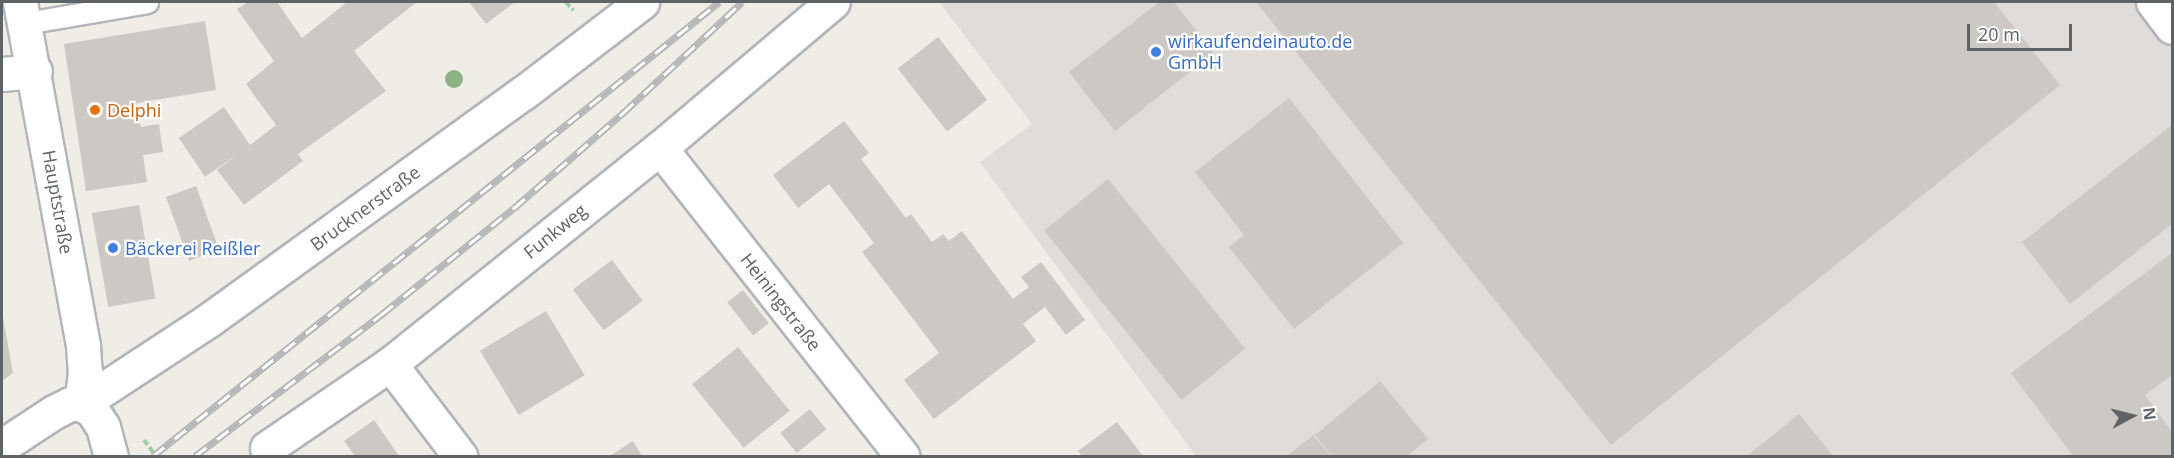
<!DOCTYPE html>
<meta charset="utf-8">
<style>
body{margin:0}
#map{position:relative;width:2174px;height:458px;overflow:hidden;background:#f0ede7;font-family:"Open Sans",sans-serif}
div>[style]{position:absolute}
.industrial>*{inset:0;background:#dfdcd9}
.building>*{inset:0;background:#ccc8c4;transform-origin:0 0}
.path>*{height:4px;margin-top:-2px;transform-origin:0;background:repeating-linear-gradient(90deg,#9dcca5 0 6px,transparent 0 9px)}
.roads{filter:drop-shadow(2px 0 #b2b5b9) drop-shadow(-2px 0 #b2b5b9) drop-shadow(0 2px #b2b5b9) drop-shadow(0 -2px #b2b5b9)}
.lane>*{height:21px;margin:-10.5px;padding:0 10.5px;transform-origin:10.5px;border-radius:10.5px;background:#fff}
.street>*{height:33px;margin:-16.5px;padding:0 16.5px;transform-origin:16.5px;border-radius:16.5px;background:#fff}
.secondary>*{height:33px;margin:-16.5px;padding:0 16.5px;transform-origin:16.5px;border-radius:16.5px;background:#fff}
.rail>*{height:7px;margin-top:-3.5px;transform-origin:0;background:repeating-linear-gradient(90deg,#fff 0 14px,#b5b6b7 0 28px);box-sizing:border-box;border-block:2px solid #b5b6b7}
.trees>*{width:18px;height:18px;margin:-9px;border-radius:50%;background:#8cb284}
.dots>*{width:16px;height:16px;translate:-50% -50%;box-sizing:border-box;border:3px solid #fff;border-radius:50%}
span{translate:-50% -50%;white-space:nowrap;text-align:center;line-height:1.15;-webkit-text-stroke:4.5px #fff;paint-order:stroke}
.shop-label{font-size:18px;color:#366cbe}
.left{translate:0 -50%;text-align:left}
.food-label{font-size:18px;color:#c56008}
.street-label{font-size:18px;color:#5e6367}
.frame{position:absolute;inset:0;border:3px solid #5e6367;pointer-events:none}
.north{position:absolute;left:2102px;top:386px;width:60px;height:60px;-webkit-text-stroke:4px #fff;paint-order:stroke;rotate:83deg;font-size:16px;font-weight:700;line-height:24px;text-align:center;color:#5e6367}
.north::after{content:'';display:block;margin:auto;width:21px;height:27px;background:#5e6367;clip-path:polygon(50% 0,100% 100%,50% 72%,0 100%)}
.scale{position:absolute;left:1967px;top:24px;width:105px;height:27px;box-sizing:border-box;border:3px solid #5e6367;border-top:0;padding-left:8px;font-size:18px;line-height:21px;white-space:nowrap;color:#5e6367;-webkit-text-stroke:4px #fff;paint-order:stroke}
</style>
<div id="map">
<div class="industrial">
<i style="clip-path:polygon(939px 2px,2172px 2px,2172px 456px,1196px 456px,980px 162px,1032px 124px)"></i>
</div>
<div class="building">
<i style="clip-path:polygon(248px 2px,277px 2px,302px 38px,347px 2px,417px 2px,354px 51px,386px 91px,298px 154px,303px 161px,244px 205px,217px 170px,239px 153px,205px 177px,179px 138px,224px 107px,250px 145px,276px 125px,246px 84px,274px 61px,237px 9px)"></i>
<i style="clip-path:polygon(469px 2px,515px 2px,486px 24px)"></i>
<i style="clip-path:polygon(1159px 2px,1174px 2px,1214px 53px,1115px 131px,1069px 72px)"></i>
<i style="clip-path:polygon(1256px 2px,1994px 2px,2060px 85px,1611px 445px)"></i>
<i style="clip-path:polygon(205px 21px,216px 90px,137px 103px,141px 127px,159px 124px,163px 152px,143px 155px,147px 182px,86px 191px,64px 44px)"></i>
<i style="left:938px;top:37px;width:80px;height:51px;rotate:52deg"></i>
<i style="clip-path:polygon(1289px 98px,1403px 243px,1294px 329px,1229px 247px,1244px 235px,1195px 172px)"></i>
<i style="clip-path:polygon(844px 121px,869px 153px,861px 159px,906px 218px,911px 214px,932px 242px,943px 234px,949px 241px,962px 231px,1013px 299px,1029px 287px,1021px 277px,1041px 262px,1085px 320px,1066px 335px,1045px 307px,1023px 324px,1036px 341px,934px 419px,904px 380px,939px 353px,862px 252px,874px 243px,829px 184px,798px 208px,773px 175px)"></i>
<i style="clip-path:polygon(2172px 125px,2172px 224px,2070px 304px,2022px 242px)"></i>
<i style="left:1108px;top:179px;width:218px;height:82px;rotate:51deg"></i>
<i style="left:196px;top:186px;width:68px;height:32px;rotate:70deg"></i>
<i style="left:139px;top:205px;width:95px;height:48px;rotate:80deg"></i>
<i style="clip-path:polygon(2172px 253px,2172px 375px,2145px 395px,2172px 432px,2172px 456px,2073px 456px,2011px 373px)"></i>
<i style="left:612px;top:260px;width:51px;height:49px;rotate:53deg"></i>
<i style="left:743px;top:290px;width:42px;height:20px;rotate:52deg"></i>
<i style="left:546px;top:311px;width:75px;height:77px;rotate:59deg"></i>
<i style="clip-path:polygon(2px 312px,13px 373px,2px 381px)"></i>
<i style="left:738px;top:347px;width:82px;height:59px;rotate:51deg"></i>
<i style="clip-path:polygon(1380px 381px,1428px 439px,1407px 456px,1332px 456px,1315px 435px)"></i>
<i style="left:810px;top:409px;width:26px;height:38px;rotate:51deg"></i>
<i style="clip-path:polygon(1799px 414px,1833px 456px,1747px 456px)"></i>
<i style="clip-path:polygon(374px 420px,399px 456px,355px 456px,344px 441px)"></i>
<i style="clip-path:polygon(1117px 422px,1143px 456px,1082px 456px,1078px 451px)"></i>
<i style="clip-path:polygon(1313px 435px,1331px 456px,1287px 456px)"></i>
<i style="clip-path:polygon(633px 441px,642px 456px,610px 456px)"></i>
</div>
<div class="path">
<i style="left:566px;top:2px;width:11px;rotate:49deg"></i>
<i style="left:144px;top:440px;width:20px;rotate:53deg"></i>
</div>
<div class="roads">
<div class="lane">
<i style="left:26px;top:23px;width:123px;rotate:-9.8deg"></i>
</div>
<div class="street">
<i style="left:2153px;top:2px;width:31px;rotate:53deg"></i>
<i style="left:2px;top:74px;width:33px;rotate:-5deg"></i>
<i style="left:660px;top:148px;width:392px;rotate:51.8deg"></i>
<i style="left:390px;top:364px;width:116px;rotate:52.7deg"></i>
<i style="left:81px;top:404px;width:153px;rotate:-33.3deg"></i>
<i style="left:209px;top:320px;width:387px;rotate:-35.9deg"></i>
<i style="left:523px;top:93px;width:150px;rotate:-37.4deg"></i>
<i style="left:267px;top:448px;width:149px;rotate:-34.3deg"></i>
<i style="left:390px;top:364px;width:346px;rotate:-38.7deg"></i>
<i style="left:660px;top:148px;width:226px;rotate:-40.2deg"></i>
</div>
<div class="secondary">
<i style="left:20px;top:2px;width:350px;rotate:79.6deg"></i>
<i style="left:83px;top:346px;width:26px;rotate:86deg"></i>
<i style="left:85px;top:372px;width:32px;rotate:97deg"></i>
<i style="left:2px;top:446px;width:62px;rotate:-33.2deg"></i>
<i style="left:54px;top:412px;width:18px;rotate:-27deg"></i>
<i style="left:70px;top:404px;width:11px"></i>
<i style="left:81px;top:404px;width:13px;rotate:29deg"></i>
<i style="left:92px;top:410px;width:20px;rotate:57deg"></i>
<i style="left:103px;top:427px;width:30px;rotate:75deg"></i>
</div>
</div>
<div class="rail">
<i style="left:153px;top:456px;width:726px;rotate:-38.73deg"></i>
<i style="left:195px;top:456px;width:235px;rotate:-37.2deg"></i>
<i style="left:382px;top:314px;width:169px;rotate:-38.8deg"></i>
<i style="left:514px;top:208px;width:145px;rotate:-41.1deg"></i>
<i style="left:623px;top:113px;width:163px;rotate:-43deg"></i>
</div>
<div class="trees">
<i style="left:454px;top:79px"></i>
</div>
<div class="dots">
<i style="left:1156px;top:52px;background:#3f7fe0"></i>
<i style="left:95px;top:110px;background:#e8710a"></i>
<i style="left:113px;top:248px;background:#3f7fe0"></i>
</div>
<div class="shop-label">
<span class="left" style="left:1168px;top:52px">wirkaufendeinauto.de<br>GmbH</span>
<span class="left" style="left:125px;top:248px">Bäckerei Reißler</span>
</div>
<div class="food-label">
<span class="left" style="left:107px;top:110px">Delphi</span>
</div>
<div class="street-label">
<span style="left:58px;top:202px;rotate:80deg">Hauptstraße</span>
<span style="left:365px;top:208px;rotate:-36deg">Brucknerstraße</span>
<span style="left:555px;top:231px;rotate:-39deg">Funkweg</span>
<span style="left:781px;top:302px;rotate:52deg">Heiningstraße</span>
</div>
<div class="frame"></div>
<div class="north">N</div>
<div class="scale">20 m</div>
</div>
